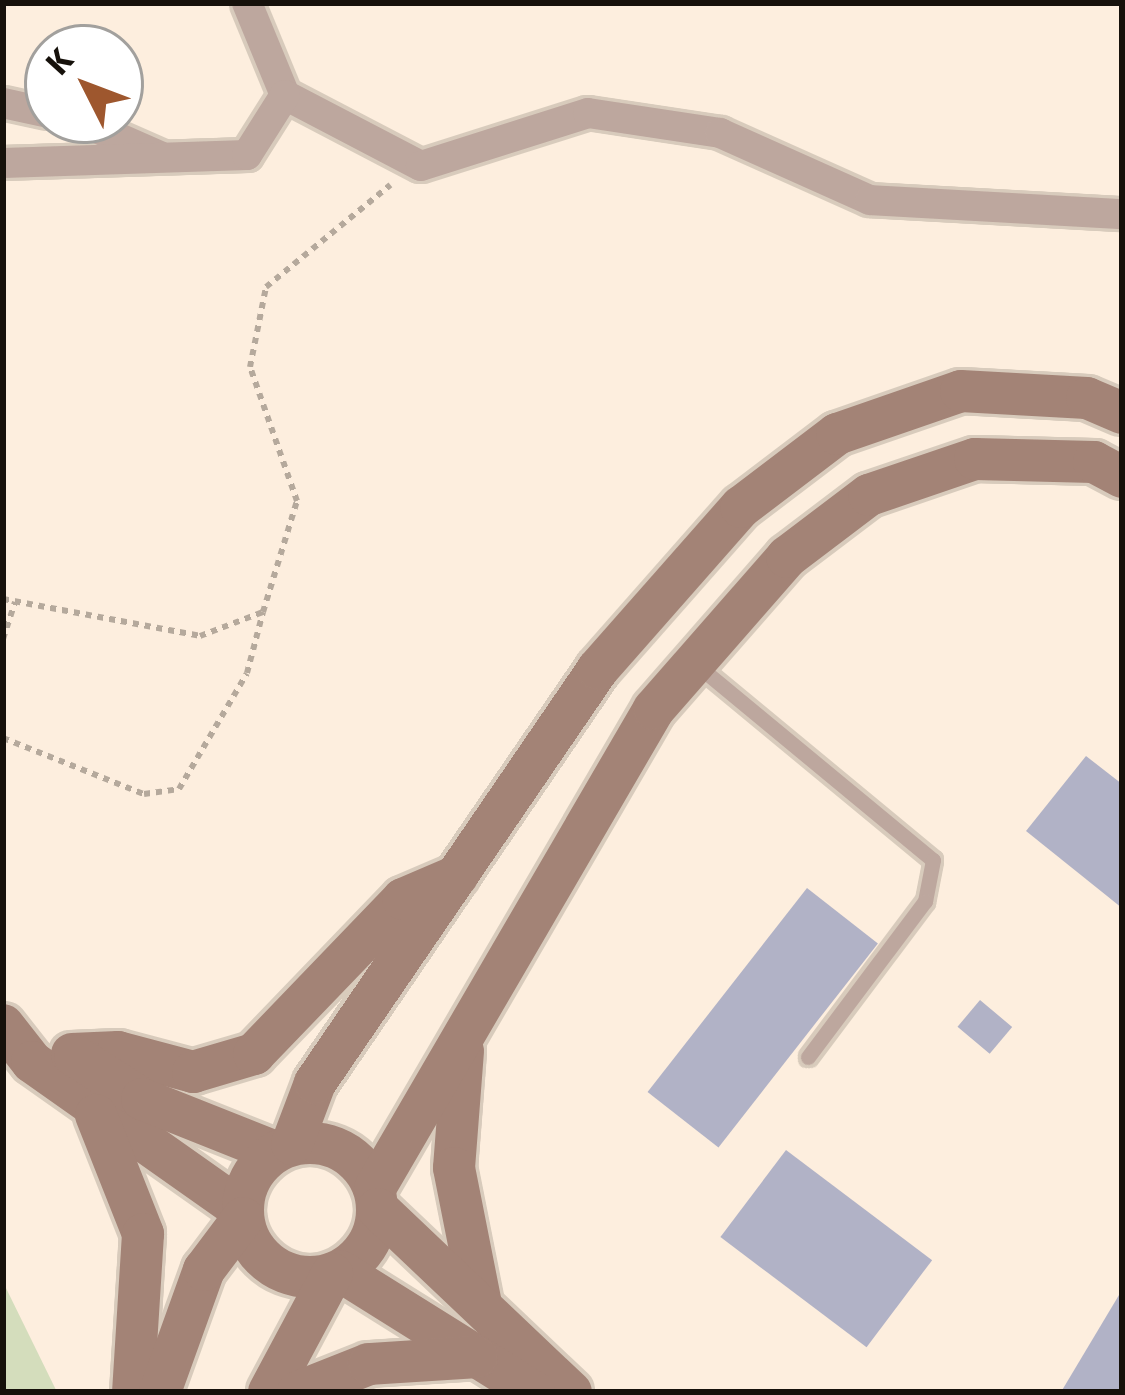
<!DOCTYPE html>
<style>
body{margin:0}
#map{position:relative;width:1125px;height:1395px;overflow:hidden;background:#fdeede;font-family:"Fira Sans",sans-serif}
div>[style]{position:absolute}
.green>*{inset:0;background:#d4ddbc}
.building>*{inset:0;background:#b1b2c6;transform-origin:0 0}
.path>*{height:6px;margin-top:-3px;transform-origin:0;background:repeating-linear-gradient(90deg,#b5a99c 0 6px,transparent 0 12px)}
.roads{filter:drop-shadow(3px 0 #d8cbbc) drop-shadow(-3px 0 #d8cbbc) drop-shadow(0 3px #d8cbbc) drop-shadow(0 -3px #d8cbbc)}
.lane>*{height:15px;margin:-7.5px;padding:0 7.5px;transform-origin:7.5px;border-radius:7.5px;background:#bda79e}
.street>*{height:30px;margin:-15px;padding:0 15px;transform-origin:15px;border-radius:15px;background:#bda79e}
.secondary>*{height:42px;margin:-21px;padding:0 21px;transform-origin:21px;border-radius:21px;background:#a38376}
.secondary>.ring{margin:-21px;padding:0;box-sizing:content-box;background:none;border:42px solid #a38376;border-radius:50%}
span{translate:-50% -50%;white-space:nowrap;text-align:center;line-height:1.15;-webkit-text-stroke:12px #fff;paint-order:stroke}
.frame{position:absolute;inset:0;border:6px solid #16110b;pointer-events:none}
.north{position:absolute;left:24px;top:24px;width:120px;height:120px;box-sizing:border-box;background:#fff;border:3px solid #a2a09d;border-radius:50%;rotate:312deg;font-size:33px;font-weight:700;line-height:48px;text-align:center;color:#16110b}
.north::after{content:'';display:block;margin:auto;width:42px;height:54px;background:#9e572e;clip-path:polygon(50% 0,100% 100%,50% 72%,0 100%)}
</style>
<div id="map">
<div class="green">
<i style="clip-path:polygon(3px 1282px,57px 1392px,3px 1392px)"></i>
</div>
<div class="building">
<i style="clip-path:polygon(1086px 756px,1122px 784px,1122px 908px,1026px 831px)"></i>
<i style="left:807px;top:888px;width:90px;height:259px;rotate:38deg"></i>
<i style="left:980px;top:1000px;width:42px;height:35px;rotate:40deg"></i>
<i style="left:786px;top:1150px;width:183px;height:109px;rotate:37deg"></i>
<i style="clip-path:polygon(1122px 1290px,1122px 1392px,1061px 1392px)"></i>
</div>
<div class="path">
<i style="left:3px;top:599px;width:200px;rotate:10.6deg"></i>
<i style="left:200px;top:636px;width:67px;rotate:-20.9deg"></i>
<i style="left:263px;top:612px;width:116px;rotate:-73deg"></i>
<i style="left:297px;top:501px;width:142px;rotate:-109.3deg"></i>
<i style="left:250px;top:367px;width:82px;rotate:-78.7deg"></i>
<i style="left:266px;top:287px;width:161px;rotate:-39.4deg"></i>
<i style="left:3px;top:639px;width:39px;rotate:-72deg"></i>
<i style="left:3px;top:738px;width:152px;rotate:21.7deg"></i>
<i style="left:144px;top:794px;width:35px;rotate:-8deg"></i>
<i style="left:179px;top:789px;width:134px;rotate:-59.6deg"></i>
<i style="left:247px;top:673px;width:63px;rotate:-75.3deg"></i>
</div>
<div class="roads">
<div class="lane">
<i style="left:697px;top:665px;width:306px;rotate:39.6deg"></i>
<i style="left:933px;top:860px;width:42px;rotate:101deg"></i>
<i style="left:925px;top:901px;width:195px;rotate:126.9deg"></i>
</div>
<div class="street">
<i style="left:247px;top:3px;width:100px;rotate:67.6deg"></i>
<i style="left:285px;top:95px;width:153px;rotate:27.6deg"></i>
<i style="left:421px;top:166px;width:175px;rotate:-17.6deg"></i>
<i style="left:588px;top:113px;width:134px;rotate:8.6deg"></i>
<i style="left:720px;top:133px;width:164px;rotate:24.1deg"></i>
<i style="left:870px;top:200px;width:252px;rotate:3.2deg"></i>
<i style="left:3px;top:103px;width:46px;rotate:12.5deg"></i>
<i style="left:78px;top:120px;width:90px;rotate:23.7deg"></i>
<i style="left:3px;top:163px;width:244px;rotate:-1.9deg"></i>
<i style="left:247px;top:155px;width:71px;rotate:-57.7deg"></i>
</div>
<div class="secondary">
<i style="left:3px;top:1025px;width:47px;rotate:51.9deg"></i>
<i style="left:32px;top:1062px;width:258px;rotate:35.2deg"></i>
<i style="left:463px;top:1051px;width:117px;rotate:94.4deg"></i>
<i style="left:454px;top:1168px;width:139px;rotate:78.8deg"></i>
<i style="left:72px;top:1054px;width:46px;rotate:-2.5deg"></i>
<i style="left:118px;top:1052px;width:78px;rotate:14.9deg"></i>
<i style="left:193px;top:1072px;width:64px;rotate:-16.4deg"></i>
<i style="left:254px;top:1054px;width:215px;rotate:-46.1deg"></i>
<i style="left:403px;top:899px;width:59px;rotate:-23.1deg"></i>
<i style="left:75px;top:1056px;width:80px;rotate:32.7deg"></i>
<i style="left:142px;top:1099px;width:143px;rotate:21.7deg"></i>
<i style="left:96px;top:1115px;width:128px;rotate:68.4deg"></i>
<i style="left:143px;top:1234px;width:158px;rotate:93.6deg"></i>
<i class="ring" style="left:243px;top:1143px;width:92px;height:92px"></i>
<i style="left:292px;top:1144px;width:65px;rotate:-69.3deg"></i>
<i style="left:315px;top:1083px;width:501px;rotate:-55.64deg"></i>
<i style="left:598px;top:669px;width:216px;rotate:-48.6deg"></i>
<i style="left:741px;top:507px;width:121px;rotate:-37.2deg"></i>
<i style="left:837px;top:434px;width:131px;rotate:-19.1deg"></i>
<i style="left:961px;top:391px;width:126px;rotate:3.2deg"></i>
<i style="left:1087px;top:398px;width:38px;rotate:23deg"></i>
<i style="left:375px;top:1188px;width:554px;rotate:-59.78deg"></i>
<i style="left:654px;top:709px;width:202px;rotate:-48.8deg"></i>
<i style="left:787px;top:557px;width:103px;rotate:-37.1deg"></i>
<i style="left:869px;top:495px;width:112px;rotate:-18.8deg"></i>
<i style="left:975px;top:459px;width:119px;rotate:1.4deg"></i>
<i style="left:1094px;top:462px;width:32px;rotate:28deg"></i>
<i style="left:378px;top:1209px;width:266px;rotate:43.5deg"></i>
<i style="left:340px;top:1271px;width:229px;rotate:32deg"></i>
<i style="left:160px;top:1392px;width:130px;rotate:-70.2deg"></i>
<i style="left:204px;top:1270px;width:65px;rotate:-53.1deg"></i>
<i style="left:269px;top:1392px;width:134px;rotate:-61.9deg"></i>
<i style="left:298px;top:1392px;width:76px;rotate:-21.5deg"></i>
<i style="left:369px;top:1364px;width:108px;rotate:-3.7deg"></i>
</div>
</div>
<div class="frame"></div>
<div class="north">K</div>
</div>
